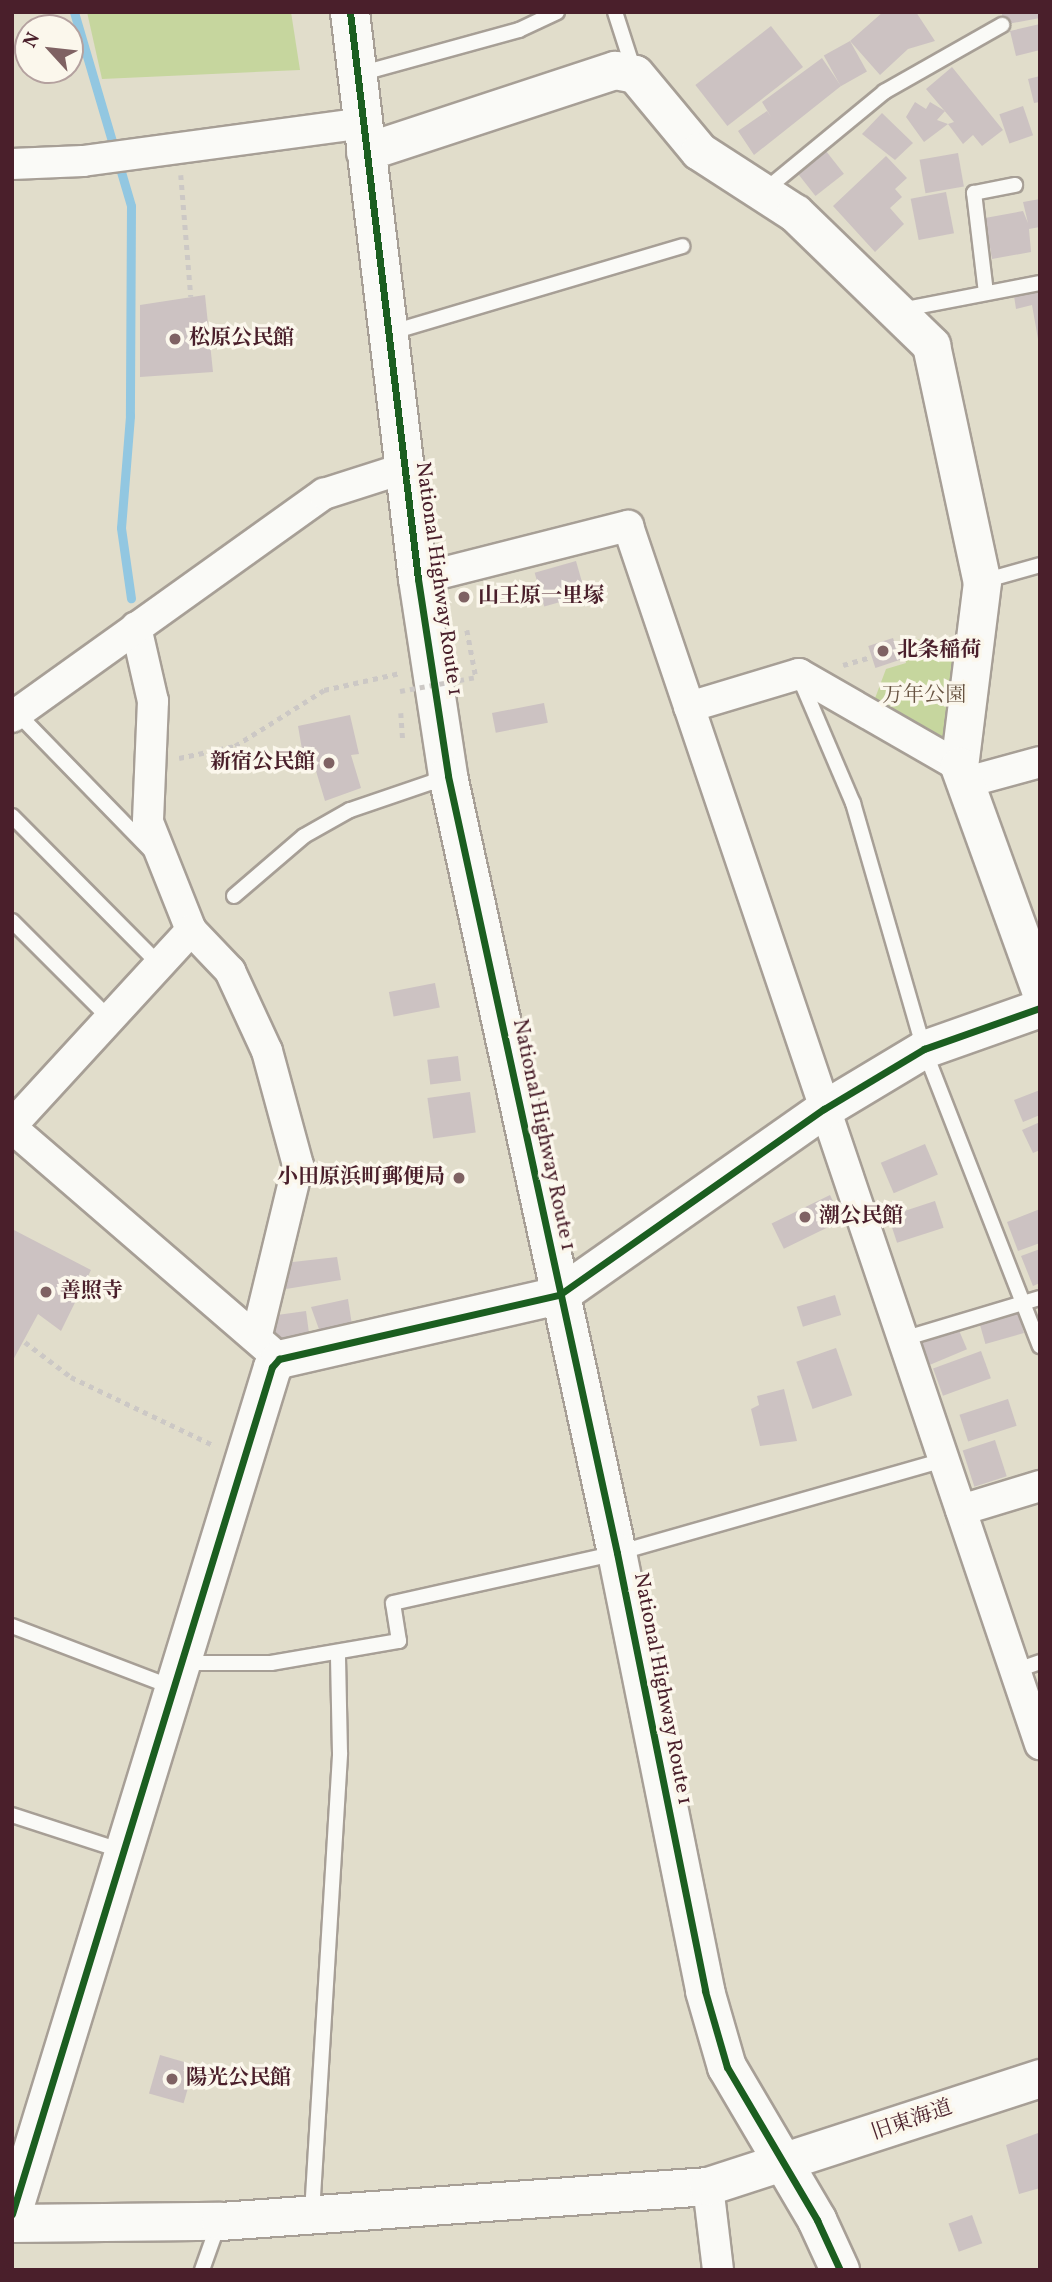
<!DOCTYPE html>
<meta charset="utf-8">
<style>
body{margin:0}
#map{position:relative;width:1052px;height:2282px;overflow:hidden;background:#e1ddcb;font-family:Vollkorn,"Noto Serif JP",serif}
div>[style]{position:absolute}
.green>*{inset:0;background:#c6d69e}
.stream>*{height:9px;margin:-4.5px;padding:0 4.5px;transform-origin:4.5px;border-radius:4.5px;background:#92c7e1}
.building>*{inset:0;background:#ccc2c2;transform-origin:0 0}
.path>*{height:4.5px;margin-top:-2.25px;transform-origin:0;background:repeating-linear-gradient(90deg,#ccc8c5 0 5px,transparent 0 10px)}
.roads{filter:drop-shadow(2px 0 #a79f96) drop-shadow(-2px 0 #a79f96) drop-shadow(0 2px #a79f96) drop-shadow(0 -2px #a79f96)}
.service>*{height:14px;margin:-7px;padding:0 7px;transform-origin:7px;border-radius:7px;background:#fafaf7}
.minor>*{height:30px;margin:-15px;padding:0 15px;transform-origin:15px;border-radius:15px;background:#fafaf7}
.tertiary>*{height:37px;margin:-18.5px;padding:0 18.5px;transform-origin:18.5px;border-radius:18.5px;background:#fafaf7}
.trunk>*{height:38px;margin:-19px;padding:0 19px;transform-origin:19px;border-radius:19px;background:#fafaf7}
.path-bridge>*{height:4.5px;margin-top:-2.25px;transform-origin:0;background:repeating-linear-gradient(90deg,#ccc8c5 0 5px,transparent 0 10px)}
.cycleway>*{height:7px;margin:-3.5px;padding:0 3.5px;transform-origin:3.5px;border-radius:3.5px;background:#1b5e20}
.dots>*{width:19px;height:19px;translate:-50% -50%;box-sizing:border-box;border:4px solid #fbf7ec;border-radius:50%}
span{translate:-50% -50%;white-space:nowrap;text-align:center;line-height:1.15;-webkit-text-stroke:7px #fbf7ec;paint-order:stroke}
.poi-label{font-size:21px;color:#4a1f2b;font-weight:700}
.left{translate:0 -50%;text-align:left}
.right{translate:-100% -50%;text-align:right}
.street-label{font-size:21px;color:#4a1f2b}
.park-label{font-size:21px;color:#685442}
.frame{position:absolute;inset:0;border:14px solid #4a1f2b;pointer-events:none}
.north{position:absolute;left:14px;top:14px;width:70px;height:70px;box-sizing:border-box;background:#fbf7ec;border:2px solid #b4a19f;border-radius:50%;rotate:297deg;font-size:19px;font-weight:700;line-height:28px;text-align:center;color:#4a1f2b}
.north::after{content:'';display:block;margin:auto;width:24px;height:32px;background:#7f6263;clip-path:polygon(50% 0,100% 100%,50% 72%,0 100%)}
</style>
<div id="map">
<div class="green">
<i style="clip-path:polygon(87px 12px,291px 12px,300px 70px,102px 79px)"></i>
<i style="clip-path:polygon(900px 637px,967px 646px,954px 756px,871px 709px,886px 669px,906px 663px)"></i>
</div>
<div class="stream">
<i style="left:74px;top:12px;width:202px;rotate:73.6deg"></i>
<i style="left:131px;top:206px;width:210px;rotate:90.3deg"></i>
<i style="left:130px;top:416px;width:112px;rotate:94.6deg"></i>
<i style="left:121px;top:528px;width:71px;rotate:81.9deg"></i>
</div>
<div class="building">
<i style="clip-path:polygon(883px 12px,916px 12px,935px 41px,908px 49px,880px 75px,850px 41px)"></i>
<i style="clip-path:polygon(1002px 12px,1040px 12px,1040px 18px,1002px 25px)"></i>
<i style="clip-path:polygon(1040px 24px,1040px 50px,1016px 56px,1010px 31px)"></i>
<i style="left:771px;top:26px;width:52px;height:96px;rotate:52deg"></i>
<i style="left:850px;top:41px;width:35px;height:30px;rotate:61deg"></i>
<i style="clip-path:polygon(822px 58px,841px 86px,754px 155px,738px 131px,767px 111px,771px 117px,762px 102px)"></i>
<i style="clip-path:polygon(952px 67px,1003px 130px,982px 146px,973px 135px,963px 144px,948px 124px,954px 122px,926px 89px)"></i>
<i style="clip-path:polygon(1040px 76px,1040px 102px,1034px 103px,1028px 79px)"></i>
<i style="clip-path:polygon(915px 102px,926px 109px,930px 102px,945px 111px,937px 120px,948px 124px,924px 142px,906px 117px)"></i>
<i style="left:1023px;top:106px;width:31px;height:25px;rotate:71deg"></i>
<i style="clip-path:polygon(882px 113px,913px 143px,895px 160px,862px 134px)"></i>
<i style="left:826px;top:151px;width:29px;height:36px;rotate:52deg"></i>
<i style="left:958px;top:153px;width:34px;height:39px;rotate:80deg"></i>
<i style="clip-path:polygon(886px 156px,907px 178px,895px 189px,902px 197px,890px 208px,904px 224px,875px 252px,833px 206px)"></i>
<i style="left:946px;top:192px;width:42px;height:36px;rotate:79deg"></i>
<i style="clip-path:polygon(1040px 199px,1040px 227px,1029px 229px,1031px 252px,992px 259px,985px 218px,1023px 211px,1028px 223px,1023px 202px)"></i>
<i style="clip-path:polygon(1040px 291px,1040px 339px,1038px 339px,1032px 305px,1016px 309px,1014px 296px)"></i>
<i style="clip-path:polygon(205px 295px,213px 372px,140px 377px,140px 305px)"></i>
<i style="left:576px;top:561px;width:35px;height:43px;rotate:74deg"></i>
<i style="left:893px;top:638px;width:23px;height:26px;rotate:72deg"></i>
<i style="left:544px;top:703px;width:20px;height:53px;rotate:79deg"></i>
<i style="clip-path:polygon(350px 715px,359px 754px,351px 755px,361px 788px,325px 801px,316px 771px,306px 773px,298px 726px)"></i>
<i style="left:435px;top:983px;width:25px;height:47px;rotate:79deg"></i>
<i style="left:458px;top:1056px;width:25px;height:31px;rotate:83deg"></i>
<i style="clip-path:polygon(1040px 1090px,1040px 1115px,1023px 1122px,1014px 1100px)"></i>
<i style="left:470px;top:1092px;width:41px;height:43px;rotate:82deg"></i>
<i style="clip-path:polygon(1040px 1122px,1040px 1150px,1033px 1153px,1022px 1130px)"></i>
<i style="left:925px;top:1144px;width:33px;height:48px;rotate:67deg"></i>
<i style="left:830px;top:1195px;width:28px;height:65px;rotate:64deg"></i>
<i style="left:935px;top:1201px;width:28px;height:49px;rotate:72deg"></i>
<i style="clip-path:polygon(1040px 1209px,1040px 1243px,1018px 1251px,1007px 1222px)"></i>
<i style="clip-path:polygon(12px 1229px,91px 1270px,61px 1331px,38px 1314px,12px 1362px)"></i>
<i style="clip-path:polygon(1040px 1249px,1040px 1283px,1033px 1286px,1021px 1256px)"></i>
<i style="clip-path:polygon(337px 1257px,341px 1280px,286px 1289px,284px 1263px)"></i>
<i style="left:835px;top:1295px;width:21px;height:40px;rotate:73deg"></i>
<i style="clip-path:polygon(348px 1299px,352px 1325px,321px 1335px,311px 1307px)"></i>
<i style="left:1017px;top:1309px;width:25px;height:40px;rotate:74deg"></i>
<i style="clip-path:polygon(306px 1311px,309px 1333px,267px 1342px,270px 1316px)"></i>
<i style="left:958px;top:1328px;width:23px;height:42px;rotate:67deg"></i>
<i style="left:836px;top:1348px;width:50px;height:42px;rotate:71deg"></i>
<i style="left:981px;top:1351px;width:29px;height:51px;rotate:70deg"></i>
<i style="clip-path:polygon(784px 1389px,797px 1441px,760px 1446px,751px 1409px,759px 1405px,757px 1396px)"></i>
<i style="left:1008px;top:1399px;width:28px;height:51px;rotate:72deg"></i>
<i style="left:995px;top:1440px;width:38px;height:34px;rotate:72deg"></i>
<i style="left:160px;top:2055px;width:36px;height:40px;rotate:16deg"></i>
<i style="clip-path:polygon(1038px 2133px,1040px 2188px,1019px 2194px,1006px 2145px)"></i>
<i style="left:972px;top:2215px;width:30px;height:25px;rotate:70deg"></i>
</div>
<div class="path">
<i style="left:181px;top:175px;width:122px;rotate:85.3deg"></i>
<i style="left:467px;top:630px;width:48px;rotate:79.2deg"></i>
<i style="left:843px;top:665px;width:29px;rotate:-16deg"></i>
<i style="left:401px;top:713px;width:27px;rotate:86deg"></i>
<i style="left:179px;top:758px;width:57px;rotate:-12.1deg"></i>
<i style="left:235px;top:746px;width:105px;rotate:-32.2deg"></i>
<i style="left:324px;top:690px;width:78px;rotate:-12.6deg"></i>
<i style="left:25px;top:1342px;width:58px;rotate:37.3deg"></i>
<i style="left:71px;top:1377px;width:157px;rotate:25.6deg"></i>
</div>
<div class="roads">
<div class="service">
<i style="left:615px;top:12px;width:62px;rotate:72.1deg"></i>
<i style="left:359px;top:74px;width:166px;rotate:-15.4deg"></i>
<i style="left:519px;top:30px;width:42px;rotate:-25.3deg"></i>
<i style="left:764px;top:191px;width:156px;rotate:-39.5deg"></i>
<i style="left:884px;top:92px;width:136px;rotate:-29.6deg"></i>
<i style="left:986px;top:293px;width:101px;rotate:-96.8deg"></i>
<i style="left:974px;top:193px;width:42px;rotate:-11deg"></i>
<i style="left:900px;top:310px;width:143px;rotate:-10.9deg"></i>
<i style="left:389px;top:333px;width:306px;rotate:-16.5deg"></i>
<i style="left:983px;top:581px;width:59px;rotate:-15.7deg"></i>
<i style="left:800px;top:679px;width:135px;rotate:66.9deg"></i>
<i style="left:853px;top:803px;width:256px;rotate:73.9deg"></i>
<i style="left:924px;top:1049px;width:319px;rotate:68.7deg"></i>
<i style="left:17px;top:713px;width:191px;rotate:45.8deg"></i>
<i style="left:12px;top:816px;width:210px;rotate:45.2deg"></i>
<i style="left:234px;top:896px;width:92px;rotate:-40.6deg"></i>
<i style="left:304px;top:836px;width:53px;rotate:-29.5deg"></i>
<i style="left:350px;top:810px;width:102px;rotate:-18.8deg"></i>
<i style="left:12px;top:921px;width:139px;rotate:45deg"></i>
<i style="left:903px;top:1339px;width:143px;rotate:-16.7deg"></i>
<i style="left:12px;top:1626px;width:171px;rotate:20.9deg"></i>
<i style="left:185px;top:1663px;width:86px"></i>
<i style="left:271px;top:1663px;width:130px;rotate:-9.8deg"></i>
<i style="left:399px;top:1641px;width:38px;rotate:-99deg"></i>
<i style="left:393px;top:1603px;width:230px;rotate:-12.6deg"></i>
<i style="left:617px;top:1553px;width:340px;rotate:-15.9deg"></i>
<i style="left:1014px;top:1671px;width:28px;rotate:-19deg"></i>
<i style="left:12px;top:1815px;width:117px;rotate:18deg"></i>
<i style="left:312px;top:2213px;width:461px;rotate:-86.5deg"></i>
<i style="left:340px;top:1753px;width:99px;rotate:-91.2deg"></i>
<i style="left:202px;top:2270px;width:51px;rotate:-70.5deg"></i>
</div>
<div class="minor">
<i style="left:12px;top:164px;width:71px;rotate:-2.4deg"></i>
<i style="left:83px;top:161px;width:283px;rotate:-7.7deg"></i>
<i style="left:418px;top:579px;width:217px;rotate:-14.2deg"></i>
<i style="left:628px;top:526px;width:1286px;rotate:71.31deg"></i>
<i style="left:136px;top:627px;width:76px;rotate:77.1deg"></i>
<i style="left:153px;top:701px;width:121px;rotate:92.4deg"></i>
<i style="left:148px;top:822px;width:116px;rotate:68.3deg"></i>
<i style="left:191px;top:930px;width:57px;rotate:46.4deg"></i>
<i style="left:230px;top:971px;width:88px;rotate:65.2deg"></i>
<i style="left:267px;top:1051px;width:118px;rotate:74.8deg"></i>
<i style="left:298px;top:1165px;width:178px;rotate:103.6deg"></i>
<i style="left:689px;top:707px;width:115px;rotate:-16.7deg"></i>
<i style="left:799px;top:674px;width:185px;rotate:29.9deg"></i>
<i style="left:12px;top:717px;width:384px;rotate:-35.6deg"></i>
<i style="left:324px;top:494px;width:85px;rotate:-17.8deg"></i>
<i style="left:967px;top:782px;width:76px;rotate:-15.3deg"></i>
<i style="left:12px;top:1125px;width:265px;rotate:-47.4deg"></i>
<i style="left:12px;top:1128px;width:340px;rotate:40.8deg"></i>
<i style="left:961px;top:1510px;width:83px;rotate:-16.9deg"></i>
<i style="left:708px;top:2186px;width:85px;rotate:83.2deg"></i>
</div>
<div class="tertiary">
<i style="left:365px;top:152px;width:263px;rotate:-18.2deg"></i>
<i style="left:615px;top:70px;width:20px;rotate:11deg"></i>
<i style="left:635px;top:74px;width:100px;rotate:50.3deg"></i>
<i style="left:699px;top:151px;width:114px;rotate:32.9deg"></i>
<i style="left:795px;top:213px;width:190px;rotate:44.1deg"></i>
<i style="left:931px;top:345px;width:242px;rotate:77.9deg"></i>
<i style="left:982px;top:582px;width:185px;rotate:97.1deg"></i>
<i style="left:959px;top:766px;width:238px;rotate:70.1deg"></i>
<i style="left:12px;top:2214px;width:886px;rotate:-72.94deg"></i>
<i style="left:272px;top:1367px;width:11px;rotate:-49deg"></i>
<i style="left:279px;top:1359px;width:287px;rotate:-12.9deg"></i>
<i style="left:559px;top:1295px;width:324px;rotate:-35.1deg"></i>
<i style="left:824px;top:1109px;width:117px;rotate:-31deg"></i>
<i style="left:924px;top:1049px;width:123px;rotate:-19.5deg"></i>
<i style="left:12px;top:2223px;width:208px;rotate:-0.6deg"></i>
<i style="left:220px;top:2221px;width:489px;rotate:-4.1deg"></i>
<i style="left:708px;top:2186px;width:349px;rotate:-18deg"></i>
</div>
<div class="trunk">
<i style="left:350px;top:12px;width:571px;rotate:83.16deg"></i>
<i style="left:418px;top:579px;width:199px;rotate:81.3deg"></i>
<i style="left:448px;top:776px;width:795px;rotate:77.73deg"></i>
<i style="left:617px;top:1553px;width:447px;rotate:78.6deg"></i>
<i style="left:705px;top:1991px;width:79px;rotate:73.9deg"></i>
<i style="left:727px;top:2067px;width:178px;rotate:59.5deg"></i>
<i style="left:817px;top:2220px;width:55px;rotate:65.3deg"></i>
</div>
</div>
<div class="path-bridge">
<i style="left:400px;top:691px;width:77px;rotate:-10.4deg"></i>
</div>
<div class="cycleway">
<i style="left:350px;top:12px;width:571px;rotate:83.16deg"></i>
<i style="left:418px;top:579px;width:199px;rotate:81.3deg"></i>
<i style="left:448px;top:776px;width:795px;rotate:77.73deg"></i>
<i style="left:617px;top:1553px;width:447px;rotate:78.6deg"></i>
<i style="left:705px;top:1991px;width:79px;rotate:73.9deg"></i>
<i style="left:727px;top:2067px;width:178px;rotate:59.5deg"></i>
<i style="left:817px;top:2220px;width:55px;rotate:65.3deg"></i>
<i style="left:12px;top:2214px;width:886px;rotate:-72.94deg"></i>
<i style="left:272px;top:1367px;width:11px;rotate:-49deg"></i>
<i style="left:279px;top:1359px;width:287px;rotate:-12.9deg"></i>
<i style="left:559px;top:1295px;width:324px;rotate:-35.1deg"></i>
<i style="left:824px;top:1109px;width:117px;rotate:-31deg"></i>
<i style="left:924px;top:1049px;width:123px;rotate:-19.5deg"></i>
</div>
<div class="dots">
<i style="left:175px;top:339px;background:#7f6263"></i>
<i style="left:464px;top:597px;background:#7f6263"></i>
<i style="left:883px;top:651px;background:#7f6263"></i>
<i style="left:329px;top:763px;background:#7f6263"></i>
<i style="left:459px;top:1178px;background:#7f6263"></i>
<i style="left:805px;top:1217px;background:#7f6263"></i>
<i style="left:46px;top:1292px;background:#7f6263"></i>
<i style="left:172px;top:2079px;background:#7f6263"></i>
</div>
<div class="poi-label">
<span class="left" style="left:189px;top:339px">松原公民館</span>
<span class="left" style="left:478px;top:597px">山王原一里塚</span>
<span class="left" style="left:897px;top:651px">北条稲荷</span>
<span class="right" style="left:315px;top:763px">新宿公民館</span>
<span class="right" style="left:445px;top:1178px">小田原浜町郵便局</span>
<span class="left" style="left:819px;top:1217px">潮公民館</span>
<span class="left" style="left:60px;top:1292px">善照寺</span>
<span class="left" style="left:186px;top:2079px">陽光公民館</span>
</div>
<div class="street-label">
<span style="left:438px;top:579px;rotate:82deg">National Highway Route 1</span>
<span style="left:543px;top:1135px;rotate:78deg">National Highway Route 1</span>
<span style="left:662px;top:1689px;rotate:79deg">National Highway Route 1</span>
<span style="left:912px;top:2121px;rotate:-19deg">旧東海道</span>
</div>
<div class="park-label">
<span style="left:924px;top:696px">万年公園</span>
</div>
<div class="frame"></div>
<div class="north">N</div>
</div>
